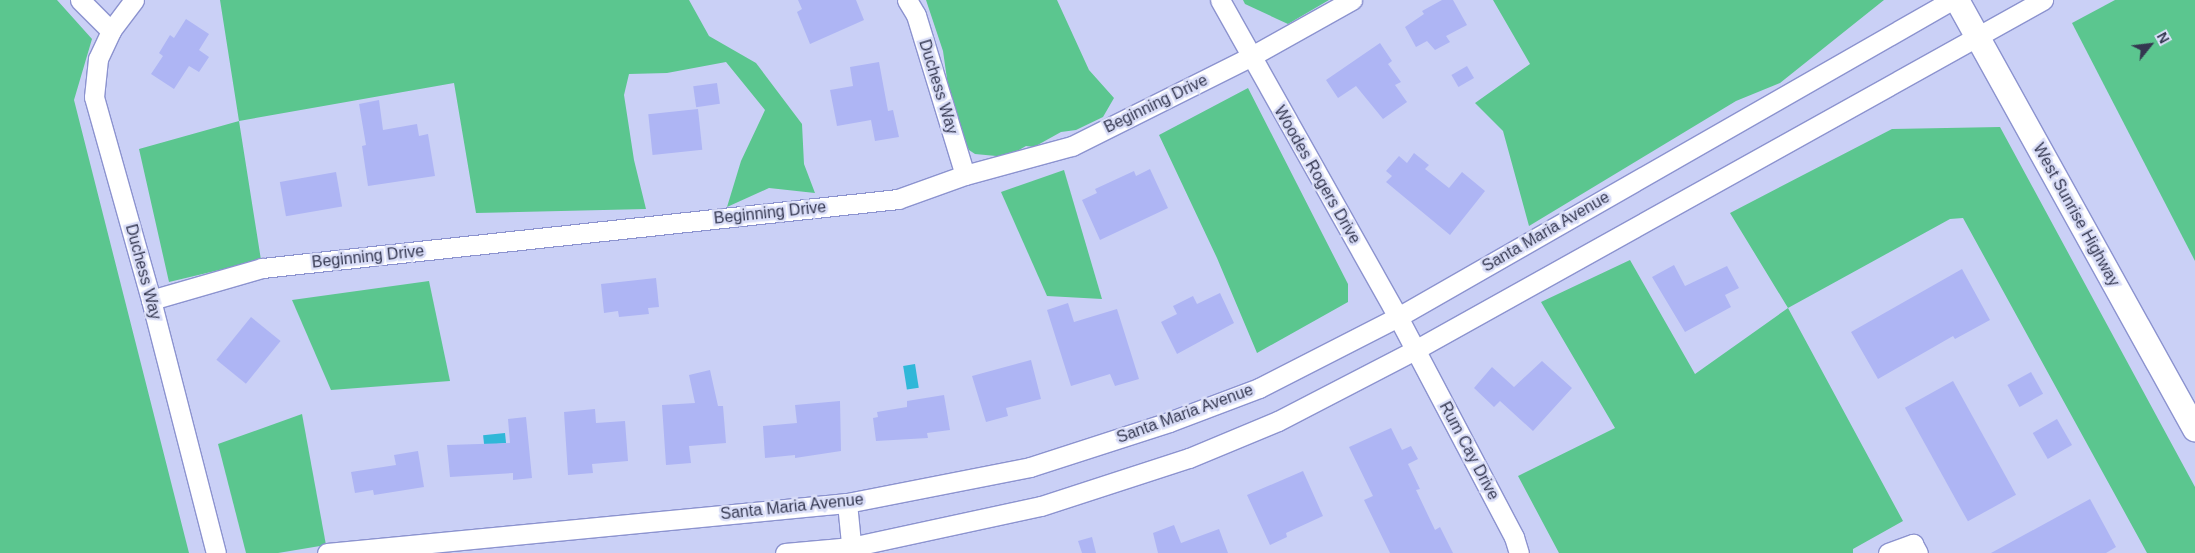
<!DOCTYPE html>
<style>
body{margin:0}
#map{position:relative;width:2195px;height:553px;overflow:hidden;background:#cad0f6;font-family:Arial,sans-serif}
div>[style]{position:absolute}
.green>*{inset:0;background:#5bc68f}
.water>*{inset:0;background:#30b7d8;transform-origin:0 0}
.building>*{inset:0;background:#aeb5f4;transform-origin:0 0}
.roads{filter:drop-shadow(1px 0 #8c93cf) drop-shadow(-1px 0 #8c93cf) drop-shadow(0 1px #8c93cf) drop-shadow(0 -1px #8c93cf)}
.minor>*{height:19px;margin:-9.5px;padding:0 9.5px;transform-origin:9.5px;border-radius:9.5px;background:#fff}
.major>*{height:24px;margin:-12px;padding:0 12px;transform-origin:12px;border-radius:12px;background:#fff}
span{translate:-50% -50%;white-space:nowrap;text-align:center;line-height:1.15;-webkit-text-stroke:5px #dadef8;paint-order:stroke}
.street-label{font-size:16px;color:#343750}
.north{position:absolute;left:2125px;top:20px;width:50px;height:50px;-webkit-text-stroke:4px #dadef8;paint-order:stroke;rotate:61deg;font-size:14px;font-weight:700;line-height:20px;text-align:center;color:#343750}
.north::after{content:'';display:block;margin:auto;width:18px;height:22px;background:#343750;clip-path:polygon(50% 0,100% 100%,50% 72%,0 100%)}
</style>
<div id="map">
<div class="green">
<i style="clip-path:polygon(0 0,57px 0,92px 39px,74px 100px,189px 553px,0 553px)"></i>
<i style="clip-path:polygon(220px 0,689px 0,709px 36px,756px 63px,802px 124px,804px 164px,815px 193px,769px 188px,727px 207px,741px 161px,765px 110px,726px 62px,667px 73px,629px 74px,624px 95px,634px 160px,646px 209px,476px 213px,454px 83px,239px 121px,261px 260px,169px 282px,139px 149px,239px 121px)"></i>
<i style="clip-path:polygon(926px 0,1057px 0,1089px 70px,1114px 98px,1103px 117px,1076px 130px,1061px 132px,1034px 147px,1026px 146px,1007px 157px,975px 154px,969px 150px,952px 114px,943px 51px)"></i>
<i style="clip-path:polygon(1243px 0,1329px 0,1288px 24px,1245px 4px)"></i>
<i style="clip-path:polygon(1493px 0,1884px 0,1780px 83px,1736px 101px,1529px 226px,1503px 131px,1475px 103px,1530px 64px)"></i>
<i style="clip-path:polygon(2115px 0,2195px 0,2195px 261px,2072px 23px)"></i>
<i style="clip-path:polygon(1248px 88px,1348px 284px,1348px 302px,1257px 353px,1217px 258px,1159px 135px)"></i>
<i style="clip-path:polygon(2000px 127px,2195px 487px,2195px 553px,2147px 553px,1963px 218px,1950px 219px,1788px 308px,1903px 521px,1853px 549px,1853px 553px,1559px 553px,1518px 476px,1615px 428px,1541px 302px,1630px 260px,1695px 374px,1788px 308px,1730px 213px,1892px 129px)"></i>
<i style="clip-path:polygon(1064px 170px,1102px 299px,1047px 296px,1001px 192px)"></i>
<i style="clip-path:polygon(429px 281px,450px 381px,331px 390px,292px 300px)"></i>
<i style="clip-path:polygon(302px 414px,326px 545px,278px 553px,246px 553px,218px 444px)"></i>
</div>
<div class="water">
<i style="left:915px;top:364px;width:24px;height:12px;rotate:81deg"></i>
<i style="left:505px;top:433px;width:10px;height:22px;rotate:84deg"></i>
</div>
<div class="building">
<i style="clip-path:polygon(798px 0,856px 0,864px 20px,810px 44px,797px 12px,802px 9px)"></i>
<i style="clip-path:polygon(1442px 0,1453px 0,1467px 25px,1446px 36px,1450px 42px,1435px 50px,1427px 41px,1416px 47px,1405px 27px,1424px 14px,1422px 11px)"></i>
<i style="clip-path:polygon(186px 19px,209px 34px,199px 50px,209px 57px,199px 72px,189px 66px,174px 89px,151px 74px,163px 56px,159px 53px,170px 35px,174px 38px)"></i>
<i style="clip-path:polygon(1380px 43px,1392px 61px,1388px 64px,1401px 82px,1395px 85px,1407px 102px,1383px 119px,1356px 86px,1338px 98px,1326px 80px)"></i>
<i style="clip-path:polygon(879px 62px,888px 111px,893px 110px,899px 137px,875px 141px,871px 120px,837px 126px,830px 90px,853px 86px,850px 67px)"></i>
<i style="left:1467px;top:66px;width:14px;height:18px;rotate:60deg"></i>
<i style="left:717px;top:83px;width:21px;height:24px;rotate:82deg"></i>
<i style="clip-path:polygon(379px 100px,383px 130px,417px 124px,419px 136px,428px 134px,435px 176px,368px 186px,362px 146px,366px 145px,359px 104px)"></i>
<i style="left:698px;top:109px;width:41px;height:50px;rotate:84deg"></i>
<i style="clip-path:polygon(1414px 153px,1429px 165px,1425px 169px,1449px 188px,1462px 172px,1485px 191px,1450px 235px,1386px 182px,1392px 176px,1386px 171px,1399px 156px,1407px 163px)"></i>
<i style="clip-path:polygon(1150px 169px,1168px 208px,1100px 240px,1082px 200px,1097px 193px,1095px 189px,1134px 171px,1136px 176px)"></i>
<i style="left:336px;top:172px;width:35px;height:57px;rotate:80deg"></i>
<i style="clip-path:polygon(1674px 265px,1685px 286px,1727px 266px,1739px 288px,1725px 295px,1731px 307px,1685px 332px,1652px 277px)"></i>
<i style="clip-path:polygon(1962px 269px,1990px 320px,1955px 339px,1953px 336px,1878px 379px,1851px 332px)"></i>
<i style="clip-path:polygon(656px 278px,659px 307px,648px 308px,649px 314px,619px 317px,618px 311px,604px 313px,601px 284px)"></i>
<i style="clip-path:polygon(1220px 293px,1234px 323px,1177px 354px,1161px 322px,1177px 314px,1173px 306px,1193px 296px,1197px 304px)"></i>
<i style="clip-path:polygon(1068px 303px,1074px 322px,1117px 309px,1139px 379px,1115px 386px,1110px 374px,1071px 386px,1047px 310px)"></i>
<i style="left:251px;top:317px;width:38px;height:55px;rotate:39deg"></i>
<i style="clip-path:polygon(1031px 360px,1041px 399px,1006px 408px,1008px 416px,986px 422px,972px 376px)"></i>
<i style="clip-path:polygon(1542px 361px,1572px 388px,1533px 431px,1500px 401px,1494px 407px,1474px 388px,1492px 367px,1514px 387px)"></i>
<i style="clip-path:polygon(710px 370px,718px 406px,723px 406px,726px 443px,689px 446px,691px 463px,666px 465px,662px 405px,695px 403px,689px 375px)"></i>
<i style="left:2031px;top:372px;width:25px;height:27px;rotate:61deg"></i>
<i style="left:1953px;top:381px;width:130px;height:55px;rotate:61deg"></i>
<i style="clip-path:polygon(944px 395px,950px 430px,927px 433px,928px 438px,876px 441px,873px 418px,878px 417px,877px 412px,907px 407px,907px 401px)"></i>
<i style="clip-path:polygon(840px 401px,841px 451px,795px 458px,795px 455px,765px 458px,763px 426px,797px 423px,795px 405px)"></i>
<i style="clip-path:polygon(595px 409px,596px 423px,625px 421px,628px 461px,592px 464px,593px 473px,568px 475px,564px 412px)"></i>
<i style="clip-path:polygon(526px 417px,532px 478px,513px 480px,513px 473px,450px 477px,447px 445px,510px 443px,508px 419px)"></i>
<i style="left:2057px;top:419px;width:30px;height:28px;rotate:60deg"></i>
<i style="clip-path:polygon(1391px 428px,1402px 450px,1411px 446px,1418px 459px,1408px 464px,1420px 489px,1416px 490px,1435px 530px,1440px 527px,1453px 553px,1390px 553px,1364px 500px,1373px 496px,1349px 447px)"></i>
<i style="clip-path:polygon(418px 451px,424px 487px,374px 495px,373px 490px,355px 493px,351px 472px,396px 465px,394px 455px)"></i>
<i style="clip-path:polygon(1303px 471px,1323px 516px,1286px 533px,1287px 537px,1270px 545px,1247px 495px)"></i>
<i style="clip-path:polygon(2090px 499px,2116px 547px,2106px 553px,1991px 553px)"></i>
<i style="clip-path:polygon(1174px 525px,1181px 543px,1219px 529px,1228px 553px,1158px 553px,1153px 533px)"></i>
<i style="clip-path:polygon(1092px 537px,1096px 553px,1082px 553px,1078px 541px)"></i>
</div>
<div class="roads">
<div class="minor">
<i style="left:80px;top:0;width:44px;rotate:45deg"></i>
<i style="left:134px;top:0;width:39px;rotate:127deg"></i>
<i style="left:111px;top:31px;width:31px;rotate:115deg"></i>
<i style="left:98px;top:59px;width:38px;rotate:96deg"></i>
<i style="left:94px;top:97px;width:211px;rotate:74.3deg"></i>
<i style="left:151px;top:300px;width:261px;rotate:75.6deg"></i>
<i style="left:907px;top:0;width:17px;rotate:59deg"></i>
<i style="left:916px;top:15px;width:167px;rotate:73deg"></i>
<i style="left:1220px;top:0;width:364px;rotate:60.7deg"></i>
<i style="left:1398px;top:317px;width:249px;rotate:62.2deg"></i>
<i style="left:1514px;top:537px;width:17px;rotate:73deg"></i>
<i style="left:151px;top:300px;width:116px;rotate:-16.1deg"></i>
<i style="left:262px;top:268px;width:640px;rotate:-6.19deg"></i>
<i style="left:898px;top:199px;width:71px;rotate:-19.7deg"></i>
<i style="left:965px;top:175px;width:111px;rotate:-15.2deg"></i>
<i style="left:1072px;top:146px;width:199px;rotate:-26.6deg"></i>
<i style="left:1250px;top:57px;width:117px;rotate:-29.2deg"></i>
<i style="left:847px;top:503px;width:50px;rotate:84.3deg"></i>
<i style="left:327px;top:553px;width:522px;rotate:-5.49deg"></i>
<i style="left:847px;top:503px;width:187px;rotate:-11.1deg"></i>
<i style="left:1030px;top:467px;width:146px;rotate:-17.9deg"></i>
<i style="left:1169px;top:422px;width:96px;rotate:-20.7deg"></i>
<i style="left:1259px;top:388px;width:156px;rotate:-27.1deg"></i>
<i style="left:1398px;top:317px;width:638px;rotate:-29.78deg"></i>
<i style="left:785px;top:553px;width:66px;rotate:-5.2deg"></i>
<i style="left:851px;top:547px;width:194px;rotate:-12.2deg"></i>
<i style="left:1041px;top:506px;width:156px;rotate:-18deg"></i>
<i style="left:1189px;top:458px;width:96px;rotate:-22.6deg"></i>
<i style="left:1278px;top:421px;width:154px;rotate:-27.4deg"></i>
<i style="left:1415px;top:350px;width:719px;rotate:-29.13deg"></i>
<i style="left:1888px;top:553px;width:27px;rotate:-20deg"></i>
<i style="left:1913px;top:544px;width:10px;rotate:61deg"></i>
</div>
<div class="major">
<i style="left:1957px;top:0;width:491px;rotate:61deg"></i>
</div>
</div>
<div class="street-label">
<span style="left:938px;top:87px;rotate:73deg">Duchess Way</span>
<span style="left:1156px;top:104px;rotate:-26deg">Beginning Drive</span>
<span style="left:1317px;top:175px;rotate:60deg">Woodes Rogers Drive</span>
<span style="left:770px;top:213px;rotate:-6deg">Beginning Drive</span>
<span style="left:2076px;top:215px;rotate:61deg">West Sunrise Highway</span>
<span style="left:1546px;top:232px;rotate:-30deg">Santa Maria Avenue</span>
<span style="left:368px;top:257px;rotate:-6deg">Beginning Drive</span>
<span style="left:143px;top:272px;rotate:75deg">Duchess Way</span>
<span style="left:1185px;top:414px;rotate:-20deg">Santa Maria Avenue</span>
<span style="left:1469px;top:451px;rotate:62deg">Rum Cay Drive</span>
<span style="left:792px;top:507px;rotate:-6deg">Santa Maria Avenue</span>
</div>
<div class="north">N</div>
</div>
